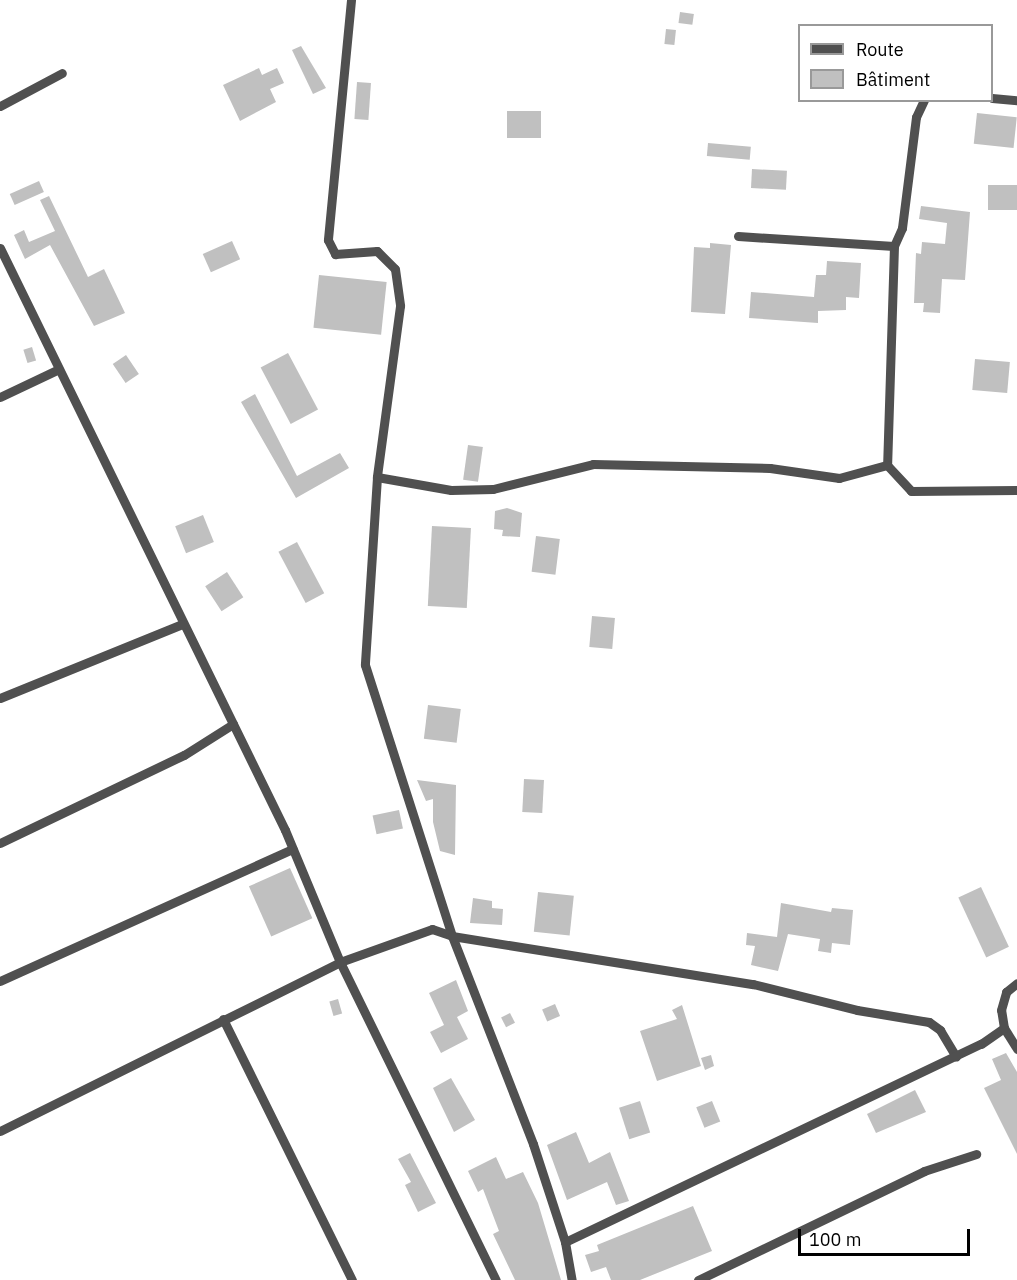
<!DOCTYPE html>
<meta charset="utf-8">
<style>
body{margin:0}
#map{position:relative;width:1017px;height:1280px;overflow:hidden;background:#fff;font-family:"IBM Plex Sans",sans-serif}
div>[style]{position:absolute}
.building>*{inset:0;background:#c0c0c0;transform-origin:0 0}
.street>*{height:9px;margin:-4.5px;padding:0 4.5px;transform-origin:4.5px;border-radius:4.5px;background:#505050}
span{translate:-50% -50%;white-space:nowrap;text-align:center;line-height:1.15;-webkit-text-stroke:4.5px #fff;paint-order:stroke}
.legend{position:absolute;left:798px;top:24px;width:195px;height:78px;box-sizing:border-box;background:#fff;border:2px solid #999;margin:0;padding:8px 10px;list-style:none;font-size:18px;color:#000}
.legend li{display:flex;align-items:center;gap:12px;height:30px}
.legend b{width:30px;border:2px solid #999}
.scale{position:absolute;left:798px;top:1229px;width:172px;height:27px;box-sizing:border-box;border:3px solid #000;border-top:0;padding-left:8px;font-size:18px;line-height:21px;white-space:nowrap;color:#000;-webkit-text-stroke:4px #fff;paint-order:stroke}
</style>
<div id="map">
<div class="building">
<i style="left:680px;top:12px;width:14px;height:11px;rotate:8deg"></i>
<i style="left:666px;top:29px;width:10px;height:15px;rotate:6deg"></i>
<i style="clip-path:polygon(301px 46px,326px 88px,313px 94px,292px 50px)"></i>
<i style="clip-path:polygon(259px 68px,262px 75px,277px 68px,284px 83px,270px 89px,276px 102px,240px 121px,223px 85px)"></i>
<i style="left:357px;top:82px;width:14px;height:37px;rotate:4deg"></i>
<i style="left:507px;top:111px;width:34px;height:27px"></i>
<i style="left:977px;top:113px;width:40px;height:31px;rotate:6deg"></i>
<i style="left:708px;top:143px;width:43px;height:13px;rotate:5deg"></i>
<i style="left:752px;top:169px;width:35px;height:19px;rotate:3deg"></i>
<i style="left:39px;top:181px;width:12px;height:32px;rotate:66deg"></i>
<i style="left:988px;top:185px;width:29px;height:25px"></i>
<i style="clip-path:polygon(49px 196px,88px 277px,104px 269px,125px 313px,94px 326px,50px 245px,25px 259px,14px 235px,24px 230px,29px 242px,55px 231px,40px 200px)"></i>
<i style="clip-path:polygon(921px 206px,970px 212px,965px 280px,942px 279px,940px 313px,923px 312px,924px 303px,914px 303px,916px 253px,921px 254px,922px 242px,945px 244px,947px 223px,919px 219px)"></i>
<i style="left:232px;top:241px;width:20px;height:32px;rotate:66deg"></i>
<i style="clip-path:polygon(710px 243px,731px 245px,725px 314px,691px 312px,694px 247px,710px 248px)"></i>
<i style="clip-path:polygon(827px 261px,861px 263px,859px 298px,846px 297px,846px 310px,818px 311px,818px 323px,749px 318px,751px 292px,814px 297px,816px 275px,826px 275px)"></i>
<i style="left:319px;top:275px;width:68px;height:53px;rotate:6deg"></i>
<i style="left:32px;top:347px;width:14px;height:9px;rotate:73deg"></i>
<i style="left:288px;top:353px;width:64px;height:31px;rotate:62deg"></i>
<i style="left:126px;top:355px;width:23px;height:16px;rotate:56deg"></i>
<i style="left:975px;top:359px;width:35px;height:31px;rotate:5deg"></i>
<i style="clip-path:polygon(255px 394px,297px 476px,340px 453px,349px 468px,296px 498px,241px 402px)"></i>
<i style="left:468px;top:445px;width:15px;height:35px;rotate:8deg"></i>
<i style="clip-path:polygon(507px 508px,522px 513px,520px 537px,502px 536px,503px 530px,494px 529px,495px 511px)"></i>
<i style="left:203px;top:515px;width:29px;height:30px;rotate:68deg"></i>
<i style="left:432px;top:526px;width:39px;height:80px;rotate:3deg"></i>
<i style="left:536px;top:536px;width:24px;height:36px;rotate:7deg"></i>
<i style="left:297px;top:542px;width:58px;height:21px;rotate:62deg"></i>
<i style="left:227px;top:572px;width:30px;height:26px;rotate:57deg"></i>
<i style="left:592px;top:616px;width:23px;height:31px;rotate:5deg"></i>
<i style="left:428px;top:705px;width:33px;height:34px;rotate:7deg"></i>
<i style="left:524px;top:779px;width:20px;height:33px;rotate:3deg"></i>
<i style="clip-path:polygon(417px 780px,456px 785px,455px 855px,440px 851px,433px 822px,433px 799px,426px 801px)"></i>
<i style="left:399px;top:810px;width:19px;height:27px;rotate:78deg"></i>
<i style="left:290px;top:868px;width:55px;height:45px;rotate:66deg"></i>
<i style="left:981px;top:887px;width:66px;height:25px;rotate:65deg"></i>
<i style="left:538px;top:892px;width:36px;height:40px;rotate:6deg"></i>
<i style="clip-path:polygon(473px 898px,492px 901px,492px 908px,503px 909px,502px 925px,470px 923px)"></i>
<i style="clip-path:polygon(781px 903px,831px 912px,832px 908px,853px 910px,850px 945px,832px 943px,831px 953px,818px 951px,820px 939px,788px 934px,778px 971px,751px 965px,755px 946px,746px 945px,747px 933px,777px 937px)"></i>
<i style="clip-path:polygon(456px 980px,468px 1011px,457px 1017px,468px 1039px,441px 1053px,430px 1032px,444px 1025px,429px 993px)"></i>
<i style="left:338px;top:999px;width:15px;height:9px;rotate:74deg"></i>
<i style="left:555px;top:1004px;width:13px;height:14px;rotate:67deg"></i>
<i style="clip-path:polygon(682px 1005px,701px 1066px,657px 1081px,640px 1031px,677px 1019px,672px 1010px)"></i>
<i style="left:510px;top:1013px;width:11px;height:10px;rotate:63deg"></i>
<i style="clip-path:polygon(1006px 1053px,1017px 1072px,1017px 1154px,984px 1088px,1001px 1080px,992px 1059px)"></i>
<i style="clip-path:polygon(711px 1055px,714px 1066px,705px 1070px,701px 1058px)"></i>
<i style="clip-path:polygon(451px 1078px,475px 1120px,454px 1132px,433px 1088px)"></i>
<i style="clip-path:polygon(915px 1090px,926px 1112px,876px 1133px,867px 1114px)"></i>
<i style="left:640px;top:1101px;width:33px;height:22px;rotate:72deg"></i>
<i style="left:712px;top:1101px;width:22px;height:17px;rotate:68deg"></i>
<i style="clip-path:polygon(576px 1132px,589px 1163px,610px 1152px,629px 1201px,616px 1205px,607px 1182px,567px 1200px,547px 1145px)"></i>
<i style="clip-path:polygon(410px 1153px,436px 1203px,418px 1212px,405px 1185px,411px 1182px,398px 1159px)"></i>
<i style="clip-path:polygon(496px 1157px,506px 1179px,523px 1172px,538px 1203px,561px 1280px,515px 1280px,493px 1234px,499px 1231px,483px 1189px,478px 1192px,468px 1171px)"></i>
<i style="clip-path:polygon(693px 1206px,712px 1251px,640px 1280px,611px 1280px,606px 1267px,591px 1272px,585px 1255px,599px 1251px,597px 1245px)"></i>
</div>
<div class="street">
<i style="left:351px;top:0;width:241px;rotate:95.5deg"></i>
<i style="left:328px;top:240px;width:16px;rotate:63deg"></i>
<i style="left:335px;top:254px;width:42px;rotate:-4.1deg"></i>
<i style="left:377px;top:251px;width:25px;rotate:45deg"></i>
<i style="left:395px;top:269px;width:37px;rotate:82deg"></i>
<i style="left:400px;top:306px;width:173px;rotate:97.7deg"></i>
<i style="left:377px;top:477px;width:188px;rotate:93.7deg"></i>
<i style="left:365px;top:665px;width:285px;rotate:72.2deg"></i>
<i style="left:452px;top:936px;width:223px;rotate:68.7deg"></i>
<i style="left:533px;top:1144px;width:103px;rotate:71.9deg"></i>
<i style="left:565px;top:1242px;width:39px;rotate:80deg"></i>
<i style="left:992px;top:98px;width:25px;rotate:5deg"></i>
<i style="left:924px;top:100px;width:19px;rotate:115deg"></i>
<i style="left:916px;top:117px;width:112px;rotate:97.2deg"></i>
<i style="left:902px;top:228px;width:20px;rotate:114deg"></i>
<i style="left:894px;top:246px;width:219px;rotate:91.8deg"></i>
<i style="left:887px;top:465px;width:35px;rotate:47deg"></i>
<i style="left:911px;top:491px;width:106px;rotate:-0.5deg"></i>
<i style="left:0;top:106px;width:70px;rotate:-28deg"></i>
<i style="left:738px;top:236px;width:156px;rotate:3.7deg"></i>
<i style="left:0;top:248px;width:648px;rotate:63.91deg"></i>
<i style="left:285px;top:830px;width:143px;rotate:67.4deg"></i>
<i style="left:340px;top:962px;width:354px;rotate:63.9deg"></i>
<i style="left:0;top:397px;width:65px;rotate:-25.4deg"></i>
<i style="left:377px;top:477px;width:75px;rotate:10deg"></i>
<i style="left:451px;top:490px;width:42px;rotate:-1.4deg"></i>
<i style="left:493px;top:489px;width:103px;rotate:-14deg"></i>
<i style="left:593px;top:464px;width:177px;rotate:1.3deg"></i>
<i style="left:770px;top:468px;width:70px;rotate:8.2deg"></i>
<i style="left:839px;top:478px;width:50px;rotate:-15.2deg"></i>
<i style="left:0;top:698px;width:196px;rotate:-22.1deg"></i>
<i style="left:0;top:843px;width:204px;rotate:-25.6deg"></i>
<i style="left:184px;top:755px;width:58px;rotate:-32.3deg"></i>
<i style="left:0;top:981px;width:321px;rotate:-24.3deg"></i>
<i style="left:223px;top:1019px;width:291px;rotate:63.7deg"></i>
<i style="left:1004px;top:1028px;width:25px;rotate:58deg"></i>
<i style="left:0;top:1131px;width:380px;rotate:-26.4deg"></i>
<i style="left:340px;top:962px;width:98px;rotate:-19.7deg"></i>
<i style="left:432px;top:929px;width:21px;rotate:19deg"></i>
<i style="left:452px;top:936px;width:305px;rotate:9.1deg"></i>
<i style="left:753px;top:984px;width:107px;rotate:14deg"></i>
<i style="left:857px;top:1010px;width:73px;rotate:9.5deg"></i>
<i style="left:929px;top:1022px;width:14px;rotate:36deg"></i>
<i style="left:940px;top:1030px;width:31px;rotate:59deg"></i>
<i style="left:565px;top:1242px;width:461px;rotate:-25.5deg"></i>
<i style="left:981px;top:1044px;width:28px;rotate:-35deg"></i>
<i style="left:1004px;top:1028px;width:18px;rotate:-99deg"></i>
<i style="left:1001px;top:1010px;width:19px;rotate:-74deg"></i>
<i style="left:1006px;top:992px;width:14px;rotate:-39deg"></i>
<i style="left:698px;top:1280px;width:251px;rotate:-25.7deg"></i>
<i style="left:924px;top:1171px;width:55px;rotate:-18.1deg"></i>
</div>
<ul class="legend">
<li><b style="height:8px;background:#505050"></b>Route</li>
<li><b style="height:16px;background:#c0c0c0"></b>Bâtiment</li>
</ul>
<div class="scale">100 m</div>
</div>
